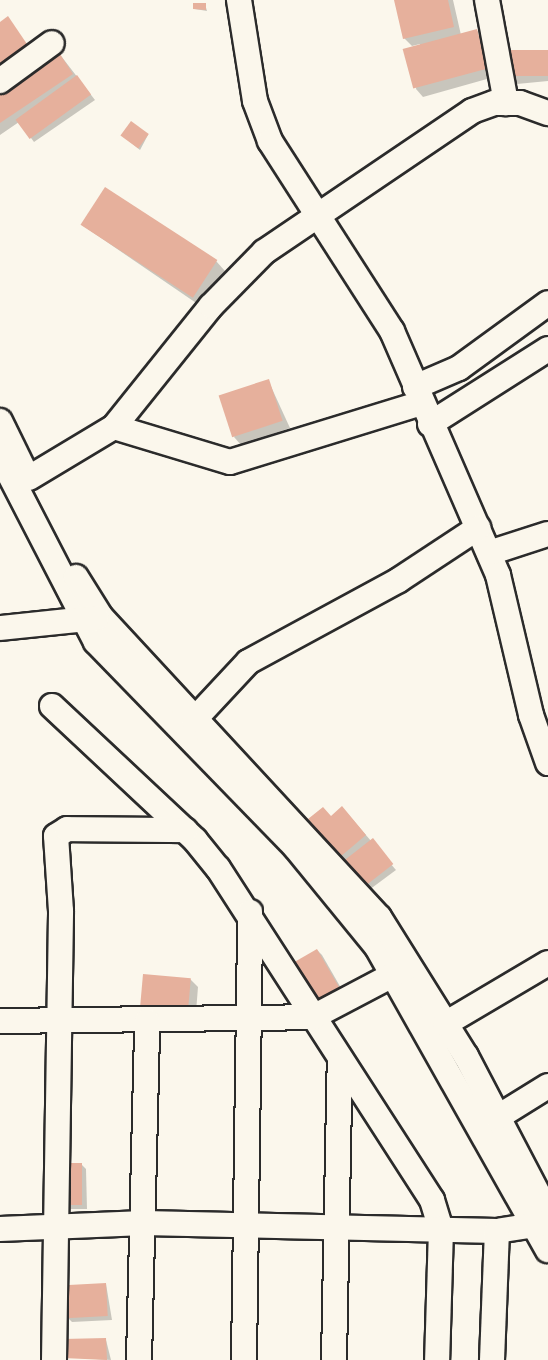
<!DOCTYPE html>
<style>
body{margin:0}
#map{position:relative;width:548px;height:1360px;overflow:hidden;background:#fbf7ec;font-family:"Indie Flower",sans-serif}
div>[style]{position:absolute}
.shadow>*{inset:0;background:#0003}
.building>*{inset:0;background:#e6b09c;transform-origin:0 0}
.roads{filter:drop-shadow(2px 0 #2b2b2b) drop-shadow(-2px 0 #2b2b2b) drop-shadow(0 2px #2b2b2b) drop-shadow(0 -2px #2b2b2b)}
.minor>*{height:24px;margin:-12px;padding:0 12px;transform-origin:12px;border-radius:12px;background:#fbf7ec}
span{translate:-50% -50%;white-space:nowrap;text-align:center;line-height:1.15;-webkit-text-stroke:4.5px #fbf7ec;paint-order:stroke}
</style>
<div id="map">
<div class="shadow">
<i style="clip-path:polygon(396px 0,453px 0,461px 35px,476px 30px,484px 38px,494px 77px,423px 97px,416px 89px,420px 44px,412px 46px,404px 38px)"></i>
<i style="clip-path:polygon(205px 4px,207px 11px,195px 9px)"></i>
<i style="clip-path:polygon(58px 52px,95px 100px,34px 142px,19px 122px,0 135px,0 91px)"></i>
<i style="clip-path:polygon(548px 52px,548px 81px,517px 84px,512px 79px)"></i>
<i style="clip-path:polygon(148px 135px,140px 150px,124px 137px)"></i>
<i style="clip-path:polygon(82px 225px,216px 261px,225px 271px,202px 307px)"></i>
<i style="clip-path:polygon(268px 380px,290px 428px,241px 445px,234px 437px)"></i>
<i style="clip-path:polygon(347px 813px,396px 870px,369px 890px,311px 820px)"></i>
<i style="clip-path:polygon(317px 950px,322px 955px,345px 995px,292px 965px)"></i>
<i style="clip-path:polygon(190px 979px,198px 987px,195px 1025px,149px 1022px)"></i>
<i style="clip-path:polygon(81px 1164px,86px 1169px,87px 1209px,65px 1209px)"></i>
<i style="clip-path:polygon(106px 1284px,112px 1320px,72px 1322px,67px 1317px)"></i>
<i style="clip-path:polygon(106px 1340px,111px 1360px,64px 1357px)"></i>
</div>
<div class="building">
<i style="clip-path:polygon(394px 0,448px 0,454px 27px,403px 39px)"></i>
<i style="clip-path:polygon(193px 3px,206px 3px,206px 10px,193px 9px)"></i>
<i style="clip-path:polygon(8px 16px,29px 47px,0 67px,0 22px)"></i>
<i style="left:477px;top:29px;width:41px;height:77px;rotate:75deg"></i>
<i style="left:548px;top:50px;width:26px;height:40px;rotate:90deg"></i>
<i style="clip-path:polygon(58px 51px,73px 74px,0 123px,0 90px)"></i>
<i style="left:77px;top:75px;width:24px;height:76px;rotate:54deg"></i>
<i style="left:131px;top:121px;width:22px;height:18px;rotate:36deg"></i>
<i style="left:105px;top:187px;width:134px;height:45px;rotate:33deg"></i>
<i style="left:269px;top:379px;width:44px;height:53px;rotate:72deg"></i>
<i style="clip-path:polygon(342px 806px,366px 835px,340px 857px,308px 819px,323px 807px,331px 816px)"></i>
<i style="left:373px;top:838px;width:33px;height:37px;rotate:52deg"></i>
<i style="left:317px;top:949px;width:48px;height:31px;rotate:60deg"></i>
<i style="left:143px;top:974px;width:48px;height:41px;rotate:5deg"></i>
<i style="left:58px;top:1163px;width:24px;height:42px"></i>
<i style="left:106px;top:1283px;width:33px;height:42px;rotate:87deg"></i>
<i style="clip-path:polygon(106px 1338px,107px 1360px,63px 1358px,63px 1339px)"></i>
</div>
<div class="roads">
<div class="minor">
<i style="left:239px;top:0;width:102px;rotate:81deg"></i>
<i style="left:255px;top:101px;width:43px;rotate:69.4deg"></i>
<i style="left:270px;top:141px;width:226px;rotate:57.3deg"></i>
<i style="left:392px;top:331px;width:266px;rotate:66.5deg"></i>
<i style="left:498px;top:575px;width:144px;rotate:76.7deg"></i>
<i style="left:531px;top:715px;width:51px;rotate:70.5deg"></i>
<i style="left:487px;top:0;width:105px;rotate:79.5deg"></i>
<i style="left:0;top:81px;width:64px;rotate:-36.2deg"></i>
<i style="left:415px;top:387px;width:48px;rotate:-23.4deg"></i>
<i style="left:459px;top:368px;width:110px;rotate:-36.1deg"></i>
<i style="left:0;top:421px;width:55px;rotate:63.9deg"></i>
<i style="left:430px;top:424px;width:140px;rotate:-32.4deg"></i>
<i style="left:114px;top:427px;width:155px;rotate:-51.3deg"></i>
<i style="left:211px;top:306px;width:76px;rotate:-45.5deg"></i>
<i style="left:264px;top:252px;width:251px;rotate:-34.1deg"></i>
<i style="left:472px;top:111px;width:23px;rotate:-20deg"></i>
<i style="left:494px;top:103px;width:26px"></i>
<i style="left:520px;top:103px;width:30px;rotate:20deg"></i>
<i style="left:0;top:456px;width:209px;rotate:62.7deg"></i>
<i style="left:96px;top:642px;width:287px;rotate:45.8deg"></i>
<i style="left:296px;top:848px;width:128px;rotate:50.7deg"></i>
<i style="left:377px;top:947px;width:348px;rotate:60.6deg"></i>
<i style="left:29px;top:478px;width:99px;rotate:-31deg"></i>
<i style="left:114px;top:427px;width:121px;rotate:16.8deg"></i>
<i style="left:230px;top:462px;width:201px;rotate:-17.1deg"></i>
<i style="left:489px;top:553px;width:62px;rotate:-17.9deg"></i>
<i style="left:76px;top:577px;width:47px;rotate:58deg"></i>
<i style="left:101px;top:617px;width:409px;rotate:47.2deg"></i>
<i style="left:379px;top:917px;width:164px;rotate:58deg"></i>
<i style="left:466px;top:1056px;width:177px;rotate:62.4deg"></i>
<i style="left:0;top:628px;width:97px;rotate:-5.9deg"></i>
<i style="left:52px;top:706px;width:196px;rotate:43.1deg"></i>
<i style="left:195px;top:840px;width:36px;rotate:51deg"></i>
<i style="left:218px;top:868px;width:395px;rotate:57.2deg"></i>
<i style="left:432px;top:1200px;width:30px;rotate:73deg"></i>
<i style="left:441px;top:1229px;width:131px;rotate:91.7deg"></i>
<i style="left:194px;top:720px;width:79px;rotate:-47deg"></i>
<i style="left:248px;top:662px;width:172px;rotate:-28.5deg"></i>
<i style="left:399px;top:580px;width:95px;rotate:-33.4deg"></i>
<i style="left:0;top:1021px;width:313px;rotate:-0.7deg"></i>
<i style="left:313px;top:1017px;width:107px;rotate:-27.8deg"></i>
<i style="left:445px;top:1024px;width:120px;rotate:-30.6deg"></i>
<i style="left:498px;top:1117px;width:59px;rotate:-31.8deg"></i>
<i style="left:0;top:1229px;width:144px;rotate:-2.4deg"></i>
<i style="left:144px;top:1223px;width:353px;rotate:1.3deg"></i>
<i style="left:497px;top:1231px;width:52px;rotate:-8.9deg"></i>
<i style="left:54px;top:1360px;width:449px;rotate:-89.1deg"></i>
<i style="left:61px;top:911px;width:75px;rotate:-93.8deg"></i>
<i style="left:56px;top:836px;width:13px;rotate:-32deg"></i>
<i style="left:67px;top:829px;width:118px;rotate:0.5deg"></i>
<i style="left:139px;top:1360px;width:339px;rotate:-88.6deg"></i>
<i style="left:244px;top:1360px;width:448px;rotate:-89.2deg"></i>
<i style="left:334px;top:1360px;width:300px;rotate:-88.9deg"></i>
<i style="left:492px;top:1360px;width:129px;rotate:-87.8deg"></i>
</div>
</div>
</div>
